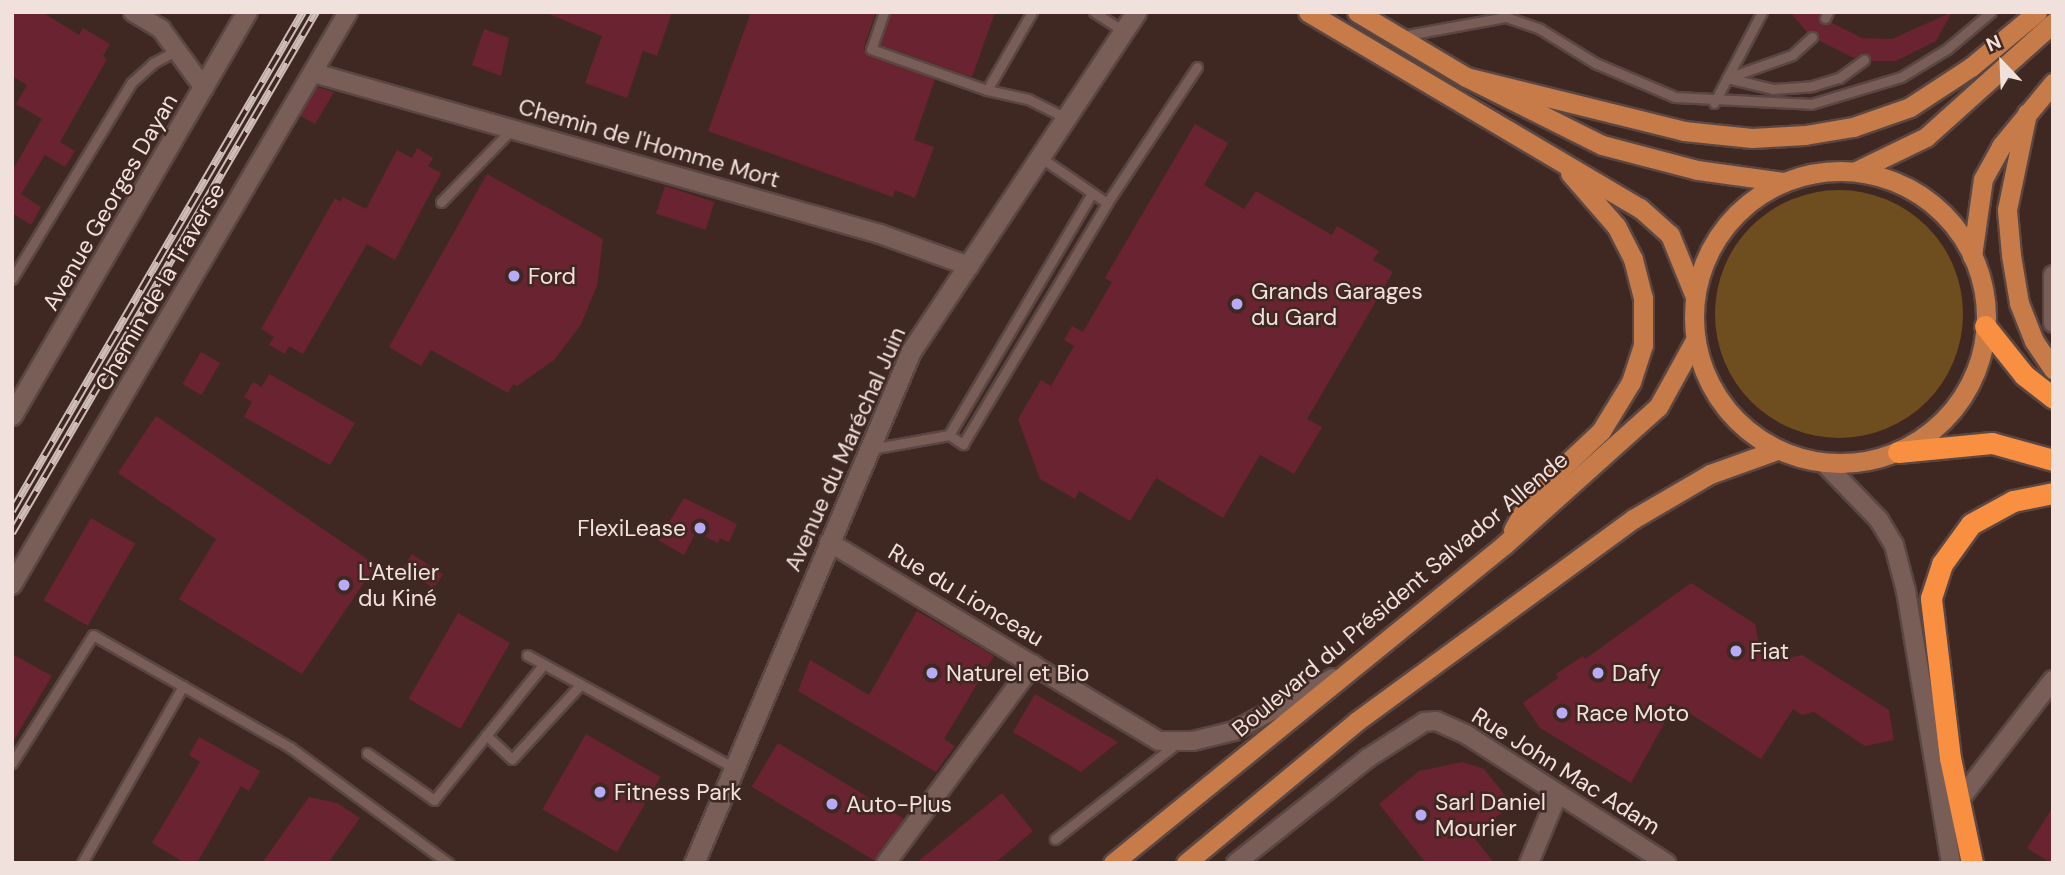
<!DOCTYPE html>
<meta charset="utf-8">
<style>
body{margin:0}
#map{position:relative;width:2065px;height:875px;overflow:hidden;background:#402822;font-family:"DM Sans",sans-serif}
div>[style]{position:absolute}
.green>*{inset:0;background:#6e4e1f}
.round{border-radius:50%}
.building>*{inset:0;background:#6a2330;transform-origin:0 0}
.roads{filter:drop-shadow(2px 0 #5a4642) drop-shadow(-2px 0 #5a4642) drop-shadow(0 2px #5a4642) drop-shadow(0 -2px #5a4642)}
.service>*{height:9px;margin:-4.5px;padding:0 4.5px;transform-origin:4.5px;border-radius:4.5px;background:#795e57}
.minor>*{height:18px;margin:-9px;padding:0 9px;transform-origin:9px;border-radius:9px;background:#795e57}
.tertiary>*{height:19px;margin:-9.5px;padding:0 9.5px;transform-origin:9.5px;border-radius:9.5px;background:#795e57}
.primary>*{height:19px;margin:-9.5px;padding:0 9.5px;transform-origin:9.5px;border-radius:9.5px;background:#c67b49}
.primary>.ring{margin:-9.5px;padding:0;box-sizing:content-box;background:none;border:19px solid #c67b49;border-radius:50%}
.motorway>*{height:21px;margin:-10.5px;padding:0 10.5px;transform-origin:10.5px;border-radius:10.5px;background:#f98f40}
.rail>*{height:8px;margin-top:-4px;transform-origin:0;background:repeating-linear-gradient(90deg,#402822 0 16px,#cfbdb9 0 32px);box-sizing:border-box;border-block:2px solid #cfbdb9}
.dots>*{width:19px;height:19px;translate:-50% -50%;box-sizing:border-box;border:4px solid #402822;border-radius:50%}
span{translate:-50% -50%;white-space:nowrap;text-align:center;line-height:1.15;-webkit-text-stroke:5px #402822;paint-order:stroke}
.street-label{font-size:23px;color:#f1e1dd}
.poi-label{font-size:23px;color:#f1e1dd}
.left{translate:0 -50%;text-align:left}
.right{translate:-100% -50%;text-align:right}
.frame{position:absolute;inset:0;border:14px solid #f1e1dd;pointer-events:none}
.north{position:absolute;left:1967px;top:28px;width:70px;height:70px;-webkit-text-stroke:5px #402822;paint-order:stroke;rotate:337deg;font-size:19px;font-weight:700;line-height:28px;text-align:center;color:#f1e1dd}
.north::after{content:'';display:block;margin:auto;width:24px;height:32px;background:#f1e1dd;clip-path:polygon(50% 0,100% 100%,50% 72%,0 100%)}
</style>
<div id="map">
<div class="green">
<i class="round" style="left:1715px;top:190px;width:248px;height:248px"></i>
</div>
<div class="building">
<i style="clip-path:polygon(12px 12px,42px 12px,79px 35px,83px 28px,110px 44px,103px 56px,107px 59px,60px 142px,75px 151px,65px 167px,45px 155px,21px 194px,41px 207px,31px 225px,12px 213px,12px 171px,42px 119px,16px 104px,27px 85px,12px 76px)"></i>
<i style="clip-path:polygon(544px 12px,672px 12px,657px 56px,643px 51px,627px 98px,585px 83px,602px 36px)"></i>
<i style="clip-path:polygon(751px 12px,876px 12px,864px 47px,866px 54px,935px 79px,914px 140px,934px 147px,915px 198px,895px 190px,893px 197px,708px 131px)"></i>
<i style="clip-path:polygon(891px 12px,995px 12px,972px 77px,880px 45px)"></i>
<i style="clip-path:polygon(1790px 12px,1819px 12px,1823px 24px,1830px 22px,1862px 38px,1892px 39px,1952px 12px,1936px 41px,1896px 61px,1871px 61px,1864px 53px,1854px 58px,1818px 40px,1817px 32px,1807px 32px)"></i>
<i style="clip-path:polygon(484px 29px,509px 38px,501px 76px,472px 65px)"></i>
<i style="clip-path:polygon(317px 87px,334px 92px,315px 124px,300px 116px)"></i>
<i style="clip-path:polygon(1195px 124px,1228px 143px,1204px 185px,1244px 209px,1256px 191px,1332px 235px,1337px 226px,1379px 251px,1373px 260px,1393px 272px,1307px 419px,1322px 427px,1294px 474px,1260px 455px,1223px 518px,1156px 478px,1130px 521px,1079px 491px,1075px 499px,1040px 479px,1018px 419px,1041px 380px,1051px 386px,1074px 346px,1064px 340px,1072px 326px,1083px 332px,1112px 282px,1105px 278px)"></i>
<i style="clip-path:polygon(417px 148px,433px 158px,428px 166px,441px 173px,395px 260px,367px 244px,303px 354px,289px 346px,285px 354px,269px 345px,274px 337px,261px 329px,335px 198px,340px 202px,343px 197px,366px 209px,397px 150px,412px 158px)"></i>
<i style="clip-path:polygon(487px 174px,603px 239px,597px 286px,580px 326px,554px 360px,517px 386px,513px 384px,508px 393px,431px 350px,421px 366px,389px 347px)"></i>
<i style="left:665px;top:186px;width:52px;height:29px;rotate:18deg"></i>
<i style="left:201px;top:352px;width:22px;height:37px;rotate:30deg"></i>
<i style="clip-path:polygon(269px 374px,355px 423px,330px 465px,244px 417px,252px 402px,244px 397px,253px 382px,262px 387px)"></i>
<i style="clip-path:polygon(156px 416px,376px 565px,302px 674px,179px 599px,216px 539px,118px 473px)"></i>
<i style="clip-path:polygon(684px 498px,737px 524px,729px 542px,720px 538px,718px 543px,696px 532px,684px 555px,658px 540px)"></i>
<i style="left:91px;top:518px;width:51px;height:95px;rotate:30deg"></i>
<i style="left:412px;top:554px;width:37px;height:17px;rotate:33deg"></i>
<i style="clip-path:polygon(1691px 583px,1755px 624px,1758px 640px,1769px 653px,1786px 659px,1802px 655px,1889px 710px,1894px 740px,1865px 746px,1814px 712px,1802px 715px,1793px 709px,1761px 759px,1675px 704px,1631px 783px,1540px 728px,1523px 703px,1558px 678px,1556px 674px,1583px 656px,1585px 659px)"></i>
<i style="clip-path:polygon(917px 611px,994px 656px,944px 739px,955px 746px,936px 772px,798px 691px,810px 660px,869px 695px)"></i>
<i style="left:458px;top:613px;width:60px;height:99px;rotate:30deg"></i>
<i style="clip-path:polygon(12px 654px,52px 676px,12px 743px)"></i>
<i style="clip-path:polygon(1035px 694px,1118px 742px,1081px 772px,1013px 732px)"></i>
<i style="left:586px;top:734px;width:86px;height:87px;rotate:30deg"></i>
<i style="clip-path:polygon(199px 737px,260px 771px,249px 791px,241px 786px,197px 863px,185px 863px,152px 843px,200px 762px,189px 755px)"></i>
<i style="left:778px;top:743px;width:147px;height:51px;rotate:31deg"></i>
<i style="clip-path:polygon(1462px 762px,1484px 769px,1512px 804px,1473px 836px,1494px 863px,1426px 863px,1379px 804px,1419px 771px)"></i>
<i style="clip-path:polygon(1002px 793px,1033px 831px,995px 863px,916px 863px)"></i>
<i style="clip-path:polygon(309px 797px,337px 803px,360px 818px,328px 863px,262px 863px)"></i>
<i style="clip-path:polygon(2053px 807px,2053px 863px,2051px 863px,2027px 848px)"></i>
</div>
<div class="roads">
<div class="service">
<i style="left:884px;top:12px;width:39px;rotate:109deg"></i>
<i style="left:871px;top:49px;width:123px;rotate:19.5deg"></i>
<i style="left:987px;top:90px;width:42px;rotate:12.4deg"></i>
<i style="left:1028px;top:99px;width:42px;rotate:26.6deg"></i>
<i style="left:1094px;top:12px;width:35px;rotate:33deg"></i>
<i style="left:1825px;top:18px;width:7px;rotate:-63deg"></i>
<i style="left:1402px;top:36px;width:106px;rotate:-10.4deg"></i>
<i style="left:1506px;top:17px;width:36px;rotate:19deg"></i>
<i style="left:1540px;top:29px;width:65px;rotate:31.7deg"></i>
<i style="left:1595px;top:63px;width:87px;rotate:23deg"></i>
<i style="left:1675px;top:97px;width:136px;rotate:2.9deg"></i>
<i style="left:1811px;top:104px;width:94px;rotate:-16.7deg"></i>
<i style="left:1901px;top:77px;width:54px;rotate:-31.3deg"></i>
<i style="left:1947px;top:49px;width:57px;rotate:-40.1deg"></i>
<i style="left:1727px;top:78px;width:47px;rotate:13.4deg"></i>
<i style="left:1773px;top:89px;width:39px;rotate:-4deg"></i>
<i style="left:1812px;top:86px;width:28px;rotate:-17deg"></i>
<i style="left:1839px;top:78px;width:31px;rotate:-36deg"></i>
<i style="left:1727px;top:78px;width:69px;rotate:-19.5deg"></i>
<i style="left:1792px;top:55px;width:27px;rotate:-42deg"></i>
<i style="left:987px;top:90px;width:90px;rotate:-60deg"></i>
<i style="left:1714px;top:103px;width:103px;rotate:-62.2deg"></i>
<i style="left:1040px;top:157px;width:81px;rotate:34.5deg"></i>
<i style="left:1107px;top:203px;width:163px;rotate:-56.5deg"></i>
<i style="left:1092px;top:193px;width:281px;rotate:120.6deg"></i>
<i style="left:949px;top:435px;width:17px;rotate:33deg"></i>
<i style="left:963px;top:444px;width:281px;rotate:-59.1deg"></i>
<i style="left:441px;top:202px;width:102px;rotate:-45.8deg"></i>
<i style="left:12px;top:279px;width:229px;rotate:-58.7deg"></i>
<i style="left:131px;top:83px;width:30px;rotate:-42deg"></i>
<i style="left:153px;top:63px;width:27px;rotate:-28deg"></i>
<i style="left:871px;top:449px;width:79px;rotate:-10.2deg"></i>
<i style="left:527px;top:655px;width:236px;rotate:28.6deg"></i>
<i style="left:486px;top:735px;width:35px;rotate:43deg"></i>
<i style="left:512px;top:759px;width:100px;rotate:-47.4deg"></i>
<i style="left:367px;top:753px;width:82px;rotate:35deg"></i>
<i style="left:434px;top:800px;width:174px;rotate:-51.1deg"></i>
<i style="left:12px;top:763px;width:151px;rotate:-57.7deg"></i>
<i style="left:93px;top:635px;width:228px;rotate:29.7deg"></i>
<i style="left:291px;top:748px;width:195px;rotate:36.2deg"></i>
<i style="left:1055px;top:839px;width:154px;rotate:-38.1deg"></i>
<i style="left:82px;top:863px;width:204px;rotate:-60.3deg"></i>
</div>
<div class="minor">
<i style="left:133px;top:12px;width:33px;rotate:31deg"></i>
<i style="left:161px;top:29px;width:73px;rotate:53.9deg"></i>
<i style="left:314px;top:73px;width:588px;rotate:15.88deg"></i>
<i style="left:880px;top:234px;width:95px;rotate:19.8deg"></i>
<i style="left:2053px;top:275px;width:48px;rotate:90deg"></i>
<i style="left:1825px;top:464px;width:78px;rotate:46deg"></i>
<i style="left:1879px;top:520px;width:29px;rotate:59deg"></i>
<i style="left:1894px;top:545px;width:48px;rotate:75.4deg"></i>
<i style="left:1906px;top:591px;width:276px;rotate:80.6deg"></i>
<i style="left:829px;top:542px;width:385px;rotate:31.1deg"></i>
<i style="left:1159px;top:741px;width:34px"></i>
<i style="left:1193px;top:741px;width:42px;rotate:-13.7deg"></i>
<i style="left:1234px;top:731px;width:112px;rotate:-28.2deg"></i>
<i style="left:12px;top:585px;width:664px;rotate:-59.61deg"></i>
<i style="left:1954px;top:807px;width:161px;rotate:-52.1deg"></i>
<i style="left:886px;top:863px;width:247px;rotate:-53.5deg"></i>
<i style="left:1236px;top:863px;width:169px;rotate:-38.5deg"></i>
<i style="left:1368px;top:758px;width:67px;rotate:-32.7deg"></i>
<i style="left:1424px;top:722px;width:12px;rotate:-5deg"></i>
<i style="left:1436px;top:721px;width:34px;rotate:24deg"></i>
<i style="left:1467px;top:735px;width:237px;rotate:32.7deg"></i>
<i style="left:1529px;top:863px;width:73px;rotate:-67.3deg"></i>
</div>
<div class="tertiary">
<i style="left:12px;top:415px;width:467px;rotate:-59.8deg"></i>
<i style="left:694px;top:863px;width:556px;rotate:-67.03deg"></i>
<i style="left:911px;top:351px;width:407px;rotate:-56.4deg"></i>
</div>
<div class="primary">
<i style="left:1308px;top:12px;width:386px;rotate:30.6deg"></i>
<i style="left:1640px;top:208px;width:40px;rotate:42deg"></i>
<i style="left:1670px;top:235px;width:64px;rotate:67.9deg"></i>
<i style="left:1357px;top:12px;width:127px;rotate:30.8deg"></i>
<i style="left:1466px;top:77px;width:152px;rotate:26.6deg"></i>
<i style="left:1602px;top:145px;width:98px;rotate:14.7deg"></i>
<i style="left:1697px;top:170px;width:88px;rotate:7.9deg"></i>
<i style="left:1466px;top:77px;width:225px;rotate:13.9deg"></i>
<i style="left:1684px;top:131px;width:68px;rotate:5.9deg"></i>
<i style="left:1752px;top:138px;width:53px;rotate:-3.2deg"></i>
<i style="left:1805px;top:135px;width:49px;rotate:-9.5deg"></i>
<i style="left:1853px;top:127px;width:60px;rotate:-19.3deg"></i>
<i style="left:1910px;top:107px;width:73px;rotate:-33.3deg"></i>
<i style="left:1971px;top:67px;width:86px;rotate:-39.8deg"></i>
<i style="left:2027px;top:113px;width:99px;rotate:101.7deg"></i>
<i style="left:2007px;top:210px;width:45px;rotate:84.9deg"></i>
<i style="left:2011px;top:255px;width:49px;rotate:80.5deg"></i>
<i style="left:2019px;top:303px;width:41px;rotate:68.5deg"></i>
<i style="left:2034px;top:341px;width:34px;rotate:56deg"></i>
<i style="left:1856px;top:171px;width:78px;rotate:-25.9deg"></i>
<i style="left:1926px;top:137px;width:171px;rotate:-41.9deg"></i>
<i class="ring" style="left:1694px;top:171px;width:273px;height:273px"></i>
<i style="left:1972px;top:256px;width:78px;rotate:-81.9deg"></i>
<i style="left:1983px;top:179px;width:38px;rotate:-61deg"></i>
<i style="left:2001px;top:146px;width:82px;rotate:-50.5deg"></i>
<i style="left:1513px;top:530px;width:39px;rotate:-61deg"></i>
<i style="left:1532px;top:496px;width:95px;rotate:-43.3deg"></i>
<i style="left:1601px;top:431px;width:57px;rotate:-58.5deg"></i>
<i style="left:1631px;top:382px;width:39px;rotate:-72deg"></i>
<i style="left:1643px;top:345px;width:47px;rotate:-90deg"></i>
<i style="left:1643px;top:298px;width:40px;rotate:-104.4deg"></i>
<i style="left:1633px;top:259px;width:37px;rotate:-117deg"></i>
<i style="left:1616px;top:226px;width:70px;rotate:-131deg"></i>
<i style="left:1113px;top:863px;width:504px;rotate:-39.12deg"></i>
<i style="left:1504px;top:545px;width:207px;rotate:-41.9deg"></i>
<i style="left:1658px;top:407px;width:74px;rotate:-61deg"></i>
<i style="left:1186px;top:863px;width:222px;rotate:-39.7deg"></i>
<i style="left:1357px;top:721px;width:342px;rotate:-36.2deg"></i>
<i style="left:1633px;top:519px;width:89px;rotate:-30.3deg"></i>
<i style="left:1710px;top:474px;width:71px;rotate:-19.7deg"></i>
</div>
<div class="motorway">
<i style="left:1985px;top:326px;width:63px;rotate:51.5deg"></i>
<i style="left:2024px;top:375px;width:37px;rotate:38deg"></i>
<i style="left:1898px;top:452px;width:94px;rotate:-5.5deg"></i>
<i style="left:1992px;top:443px;width:63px;rotate:15.6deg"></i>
<i style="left:1972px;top:863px;width:107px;rotate:-101.8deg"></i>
<i style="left:1950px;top:758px;width:161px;rotate:-96.8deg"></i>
<i style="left:1931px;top:598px;width:36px;rotate:-72deg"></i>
<i style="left:1942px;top:564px;width:49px;rotate:-54.1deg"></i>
<i style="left:1971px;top:524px;width:48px;rotate:-28.7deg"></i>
<i style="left:2013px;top:501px;width:41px;rotate:-11.3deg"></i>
</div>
</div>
<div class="rail">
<i style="left:12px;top:511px;width:578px;rotate:-59.75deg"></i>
<i style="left:12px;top:533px;width:603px;rotate:-59.74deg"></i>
</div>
<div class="dots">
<i style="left:514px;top:276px;background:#b7abf8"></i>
<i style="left:1237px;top:304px;background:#b7abf8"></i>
<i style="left:700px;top:528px;background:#b7abf8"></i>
<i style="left:344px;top:585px;background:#b7abf8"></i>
<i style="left:1736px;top:651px;background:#b7abf8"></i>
<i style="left:932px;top:673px;background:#b7abf8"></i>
<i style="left:1598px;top:673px;background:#b7abf8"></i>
<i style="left:1562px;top:713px;background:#b7abf8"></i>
<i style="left:600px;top:792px;background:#b7abf8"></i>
<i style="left:832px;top:804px;background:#b7abf8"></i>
<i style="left:1421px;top:815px;background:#b7abf8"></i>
</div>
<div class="street-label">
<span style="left:649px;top:143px;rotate:16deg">Chemin de l'Homme Mort</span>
<span style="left:110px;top:202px;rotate:-60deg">Avenue Georges Dayan</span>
<span style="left:160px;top:287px;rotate:-60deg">Chemin de la Traverse</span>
<span style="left:845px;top:449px;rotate:-66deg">Avenue du Maréchal Juin</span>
<span style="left:1400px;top:594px;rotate:-40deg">Boulevard du Président Salvador Allende</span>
<span style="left:966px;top:595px;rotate:31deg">Rue du Lionceau</span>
<span style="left:1566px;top:771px;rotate:32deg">Rue John Mac Adam</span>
</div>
<div class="poi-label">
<span class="left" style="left:528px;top:276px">Ford</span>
<span class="left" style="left:1251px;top:304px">Grands Garages<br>du Gard</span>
<span class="right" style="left:686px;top:528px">FlexiLease</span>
<span class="left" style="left:358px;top:585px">L'Atelier<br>du Kiné</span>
<span class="left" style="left:1750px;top:651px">Fiat</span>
<span class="left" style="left:946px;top:673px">Naturel et Bio</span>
<span class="left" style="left:1612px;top:673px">Dafy</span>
<span class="left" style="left:1576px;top:713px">Race Moto</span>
<span class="left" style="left:614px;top:792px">Fitness Park</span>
<span class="left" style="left:1435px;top:815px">Sarl Daniel<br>Mourier</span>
<span class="left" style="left:846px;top:804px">Auto-Plus</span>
</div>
<div class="frame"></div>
<div class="north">N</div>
</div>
